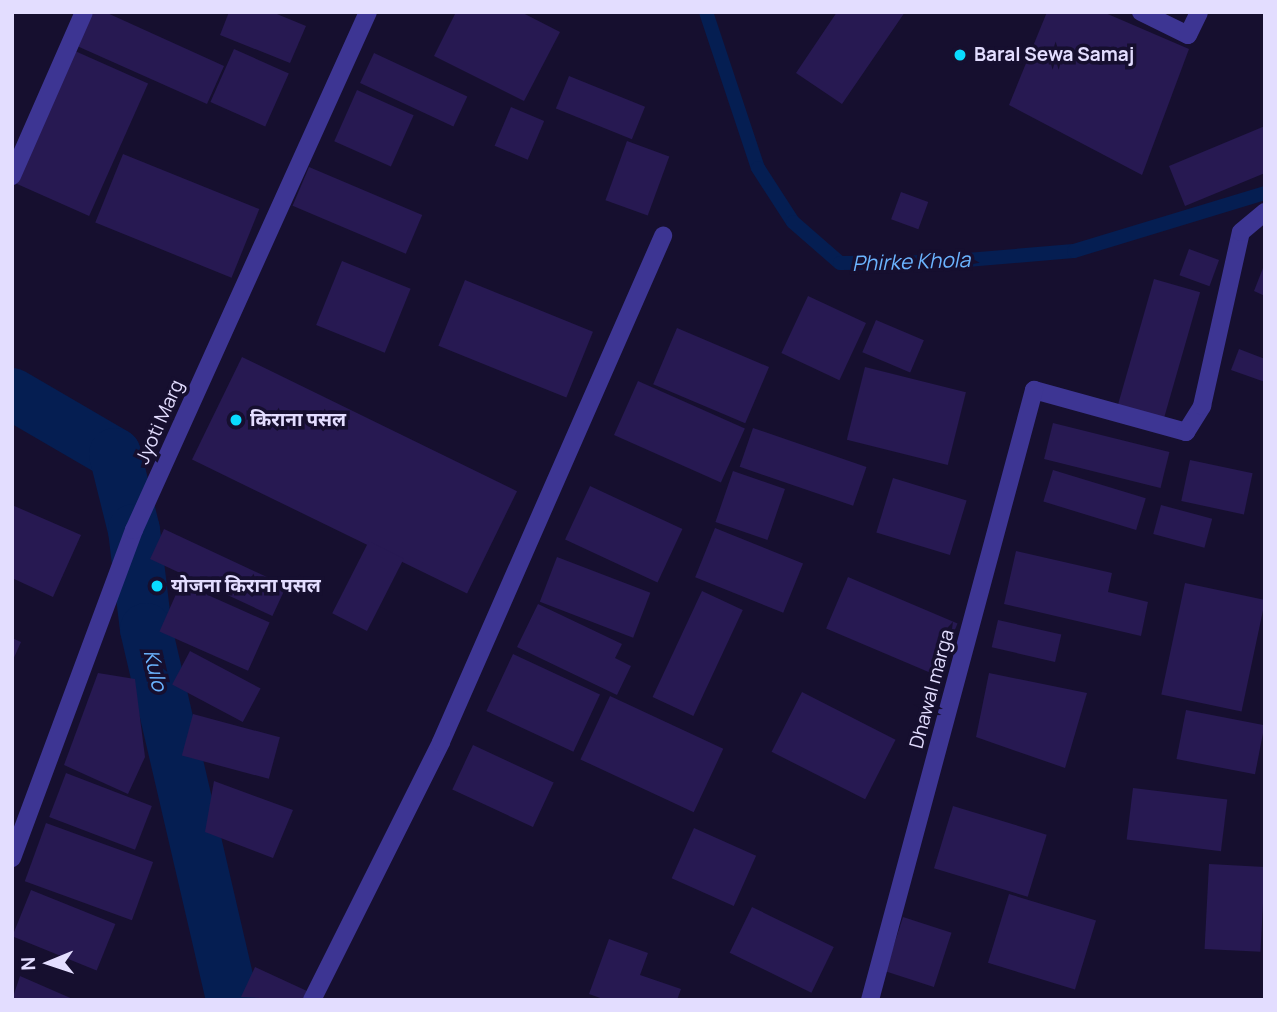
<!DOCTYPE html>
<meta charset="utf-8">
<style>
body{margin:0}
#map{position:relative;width:1277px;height:1012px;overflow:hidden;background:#160f2f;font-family:Manrope,"Noto Sans Devanagari",sans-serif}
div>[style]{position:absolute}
.stream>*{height:14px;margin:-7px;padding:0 7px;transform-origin:7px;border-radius:7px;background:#051e52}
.canal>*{height:52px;margin:-26px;padding:0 26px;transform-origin:26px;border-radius:26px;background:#051e52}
.building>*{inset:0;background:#271952;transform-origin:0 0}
.lane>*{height:18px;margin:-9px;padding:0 9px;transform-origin:9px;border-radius:9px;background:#3d3593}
.street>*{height:18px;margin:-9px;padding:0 9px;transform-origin:9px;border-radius:9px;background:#3d3593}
.dots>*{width:19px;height:19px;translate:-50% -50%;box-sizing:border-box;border:4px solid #160f2f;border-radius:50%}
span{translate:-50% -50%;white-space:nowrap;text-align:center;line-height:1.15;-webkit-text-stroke:7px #160f2f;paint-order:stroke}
.poi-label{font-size:19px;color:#e3ddff;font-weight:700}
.left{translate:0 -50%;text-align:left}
.street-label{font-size:19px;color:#e3ddff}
.water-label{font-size:21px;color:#6bb4ff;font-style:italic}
.frame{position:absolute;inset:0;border:14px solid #e3ddff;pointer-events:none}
.north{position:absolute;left:14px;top:928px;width:70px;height:70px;-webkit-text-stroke:5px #160f2f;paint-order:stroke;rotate:268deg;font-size:19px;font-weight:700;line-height:28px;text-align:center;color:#e3ddff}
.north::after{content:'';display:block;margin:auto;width:24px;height:32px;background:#e3ddff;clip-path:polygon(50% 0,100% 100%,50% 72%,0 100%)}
</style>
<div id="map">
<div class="stream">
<i style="left:706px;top:12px;width:164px;rotate:71.6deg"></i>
<i style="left:758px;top:168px;width:64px;rotate:57.1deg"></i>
<i style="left:793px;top:222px;width:62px;rotate:41.1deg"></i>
<i style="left:840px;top:263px;width:103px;rotate:-0.6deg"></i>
<i style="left:943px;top:262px;width:131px;rotate:-4.8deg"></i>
<i style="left:1074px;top:251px;width:200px;rotate:-16.9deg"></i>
</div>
<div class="canal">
<i style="left:12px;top:394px;width:119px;rotate:30.2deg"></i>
<i style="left:115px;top:454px;width:78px;rotate:76deg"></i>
<i style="left:134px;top:530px;width:100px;rotate:83.1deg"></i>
<i style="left:146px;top:629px;width:381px;rotate:76.9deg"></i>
</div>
<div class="building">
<i style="clip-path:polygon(91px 12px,105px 12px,224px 66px,207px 104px,77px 46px)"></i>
<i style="clip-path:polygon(229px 12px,272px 12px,306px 26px,290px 63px,220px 35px)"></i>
<i style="clip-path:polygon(456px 12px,521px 12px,560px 32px,524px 101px,434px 56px)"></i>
<i style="clip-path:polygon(837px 12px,905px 12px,842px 104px,796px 73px)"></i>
<i style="clip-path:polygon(1047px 12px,1103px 12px,1189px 49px,1142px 175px,1009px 105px)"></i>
<i style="left:234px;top:49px;width:60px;height:58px;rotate:24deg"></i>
<i style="left:75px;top:51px;width:80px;height:145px;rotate:24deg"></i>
<i style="left:374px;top:53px;width:103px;height:33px;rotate:25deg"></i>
<i style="left:569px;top:76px;width:82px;height:35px;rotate:22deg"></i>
<i style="left:357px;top:90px;width:62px;height:56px;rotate:24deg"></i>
<i style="left:511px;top:107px;width:36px;height:42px;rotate:23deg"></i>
<i style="clip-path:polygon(1265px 126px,1265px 173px,1185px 206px,1169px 166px)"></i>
<i style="left:627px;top:141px;width:45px;height:63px;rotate:20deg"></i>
<i style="left:123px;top:154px;width:147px;height:74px;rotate:22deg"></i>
<i style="left:309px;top:167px;width:123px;height:42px;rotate:23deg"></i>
<i style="left:901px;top:192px;width:29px;height:29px;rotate:20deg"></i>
<i style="left:1189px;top:249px;width:32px;height:28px;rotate:20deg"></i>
<i style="left:342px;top:261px;width:74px;height:69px;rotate:22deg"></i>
<i style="clip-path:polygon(1265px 263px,1265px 296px,1254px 291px)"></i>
<i style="left:1154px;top:279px;width:48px;height:132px;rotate:16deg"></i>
<i style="left:465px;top:280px;width:138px;height:71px;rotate:22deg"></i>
<i style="left:808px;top:296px;width:64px;height:63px;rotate:25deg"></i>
<i style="left:876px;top:320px;width:52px;height:35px;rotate:23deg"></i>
<i style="left:677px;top:328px;width:100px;height:61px;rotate:23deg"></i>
<i style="clip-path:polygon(1239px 349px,1265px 359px,1265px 382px,1231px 370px)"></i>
<i style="left:242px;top:357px;width:306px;height:114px;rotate:26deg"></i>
<i style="left:865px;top:367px;width:104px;height:75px;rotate:14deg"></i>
<i style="left:638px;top:381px;width:117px;height:59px;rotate:24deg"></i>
<i style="left:1053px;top:423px;width:120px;height:37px;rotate:14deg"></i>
<i style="left:753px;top:428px;width:120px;height:41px;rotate:19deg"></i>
<i style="left:1190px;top:460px;width:64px;height:42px;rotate:12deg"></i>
<i style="left:1053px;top:470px;width:97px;height:33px;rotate:17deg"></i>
<i style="left:733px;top:471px;width:55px;height:54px;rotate:19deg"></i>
<i style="left:893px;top:478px;width:77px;height:57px;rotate:17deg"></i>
<i style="left:590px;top:486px;width:102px;height:59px;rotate:25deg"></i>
<i style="clip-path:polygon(12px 505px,81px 535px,53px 597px,12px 578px)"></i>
<i style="left:1161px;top:505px;width:53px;height:30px;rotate:15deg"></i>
<i style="left:715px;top:528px;width:95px;height:53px;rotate:22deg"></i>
<i style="left:164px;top:529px;width:135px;height:33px;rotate:25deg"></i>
<i style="left:369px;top:541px;width:39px;height:81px;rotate:27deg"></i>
<i style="clip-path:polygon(1016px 551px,1112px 573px,1108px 592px,1148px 602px,1141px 636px,1004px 604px)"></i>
<i style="left:557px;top:557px;width:100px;height:48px;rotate:21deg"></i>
<i style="left:848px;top:577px;width:119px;height:56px;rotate:23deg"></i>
<i style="left:181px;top:583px;width:97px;height:53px;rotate:24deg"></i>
<i style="left:1185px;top:583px;width:82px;height:114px;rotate:12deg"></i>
<i style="left:702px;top:591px;width:45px;height:117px;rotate:25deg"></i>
<i style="clip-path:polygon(538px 604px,622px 644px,615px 658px,631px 666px,617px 695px,517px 647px)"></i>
<i style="left:998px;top:620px;width:65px;height:28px;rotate:13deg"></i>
<i style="clip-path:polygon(12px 638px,21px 642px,12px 662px)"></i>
<i style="left:190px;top:651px;width:80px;height:38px;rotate:28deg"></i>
<i style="left:513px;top:654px;width:96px;height:63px;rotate:25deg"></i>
<i style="clip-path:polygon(98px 673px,135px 679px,145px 757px,128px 794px,64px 765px)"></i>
<i style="clip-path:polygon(989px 673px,1087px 693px,1065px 768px,976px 737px)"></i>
<i style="left:802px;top:692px;width:105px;height:67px;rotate:27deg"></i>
<i style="left:610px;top:696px;width:125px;height:70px;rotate:25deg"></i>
<i style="left:1186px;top:710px;width:80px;height:50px;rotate:11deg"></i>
<i style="left:193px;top:714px;width:90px;height:43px;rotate:15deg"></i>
<i style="left:473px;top:745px;width:89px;height:49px;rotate:25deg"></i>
<i style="left:66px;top:773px;width:92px;height:47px;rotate:21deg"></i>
<i style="clip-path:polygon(214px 781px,293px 810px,273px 858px,205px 832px)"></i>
<i style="left:1133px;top:788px;width:95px;height:52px;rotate:7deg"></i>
<i style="left:953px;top:806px;width:98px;height:65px;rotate:17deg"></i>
<i style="left:46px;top:823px;width:114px;height:62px;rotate:20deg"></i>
<i style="left:694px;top:828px;width:68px;height:55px;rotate:24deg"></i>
<i style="left:1209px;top:864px;width:56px;height:85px;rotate:3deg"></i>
<i style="left:31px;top:890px;width:91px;height:50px;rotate:22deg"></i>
<i style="left:1009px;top:894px;width:91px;height:72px;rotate:17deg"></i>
<i style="left:752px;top:907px;width:91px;height:51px;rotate:26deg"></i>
<i style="left:903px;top:917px;width:51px;height:57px;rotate:18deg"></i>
<i style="clip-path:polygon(609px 939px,648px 953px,640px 975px,681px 989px,677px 1000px,606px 1000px,589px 994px)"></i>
<i style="clip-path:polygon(255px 967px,307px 991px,303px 1000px,241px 997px)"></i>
<i style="clip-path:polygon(20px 976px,75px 1000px,12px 1000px)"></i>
</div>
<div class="lane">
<i style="left:1034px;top:390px;width:158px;rotate:15.4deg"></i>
<i style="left:1186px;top:432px;width:31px;rotate:-58deg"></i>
<i style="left:1202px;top:406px;width:178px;rotate:-77.4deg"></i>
<i style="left:1241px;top:232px;width:31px;rotate:-40deg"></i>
</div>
<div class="street">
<i style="left:1141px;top:12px;width:52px;rotate:26.1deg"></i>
<i style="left:1188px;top:35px;width:25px;rotate:-64deg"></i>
<i style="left:12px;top:176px;width:179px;rotate:-66.3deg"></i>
<i style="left:12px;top:858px;width:350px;rotate:-69.6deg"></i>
<i style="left:134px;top:530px;width:568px;rotate:-65.69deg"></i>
<i style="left:312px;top:1000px;width:288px;rotate:-63.4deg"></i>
<i style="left:441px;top:742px;width:553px;rotate:-66.31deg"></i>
<i style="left:870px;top:1000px;width:632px;rotate:-74.95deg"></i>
</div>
<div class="dots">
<i style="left:960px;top:55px;background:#09dbff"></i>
<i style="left:236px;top:420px;background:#09dbff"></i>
<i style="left:157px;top:586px;background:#09dbff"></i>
</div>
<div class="poi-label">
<span class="left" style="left:974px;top:55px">Baral Sewa Samaj</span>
<span class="left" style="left:250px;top:420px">किराना पसल</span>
<span class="left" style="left:171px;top:586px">योजना किराना पसल</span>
</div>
<div class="street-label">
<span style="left:160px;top:422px;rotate:-66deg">Jyoti Marg</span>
<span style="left:932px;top:689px;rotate:-75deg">Dhawal marga</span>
</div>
<div class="water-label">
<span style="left:911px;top:261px;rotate:-2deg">Phirke Khola</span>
<span style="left:156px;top:670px;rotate:77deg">Kulo</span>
</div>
<div class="frame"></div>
<div class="north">N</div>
</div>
